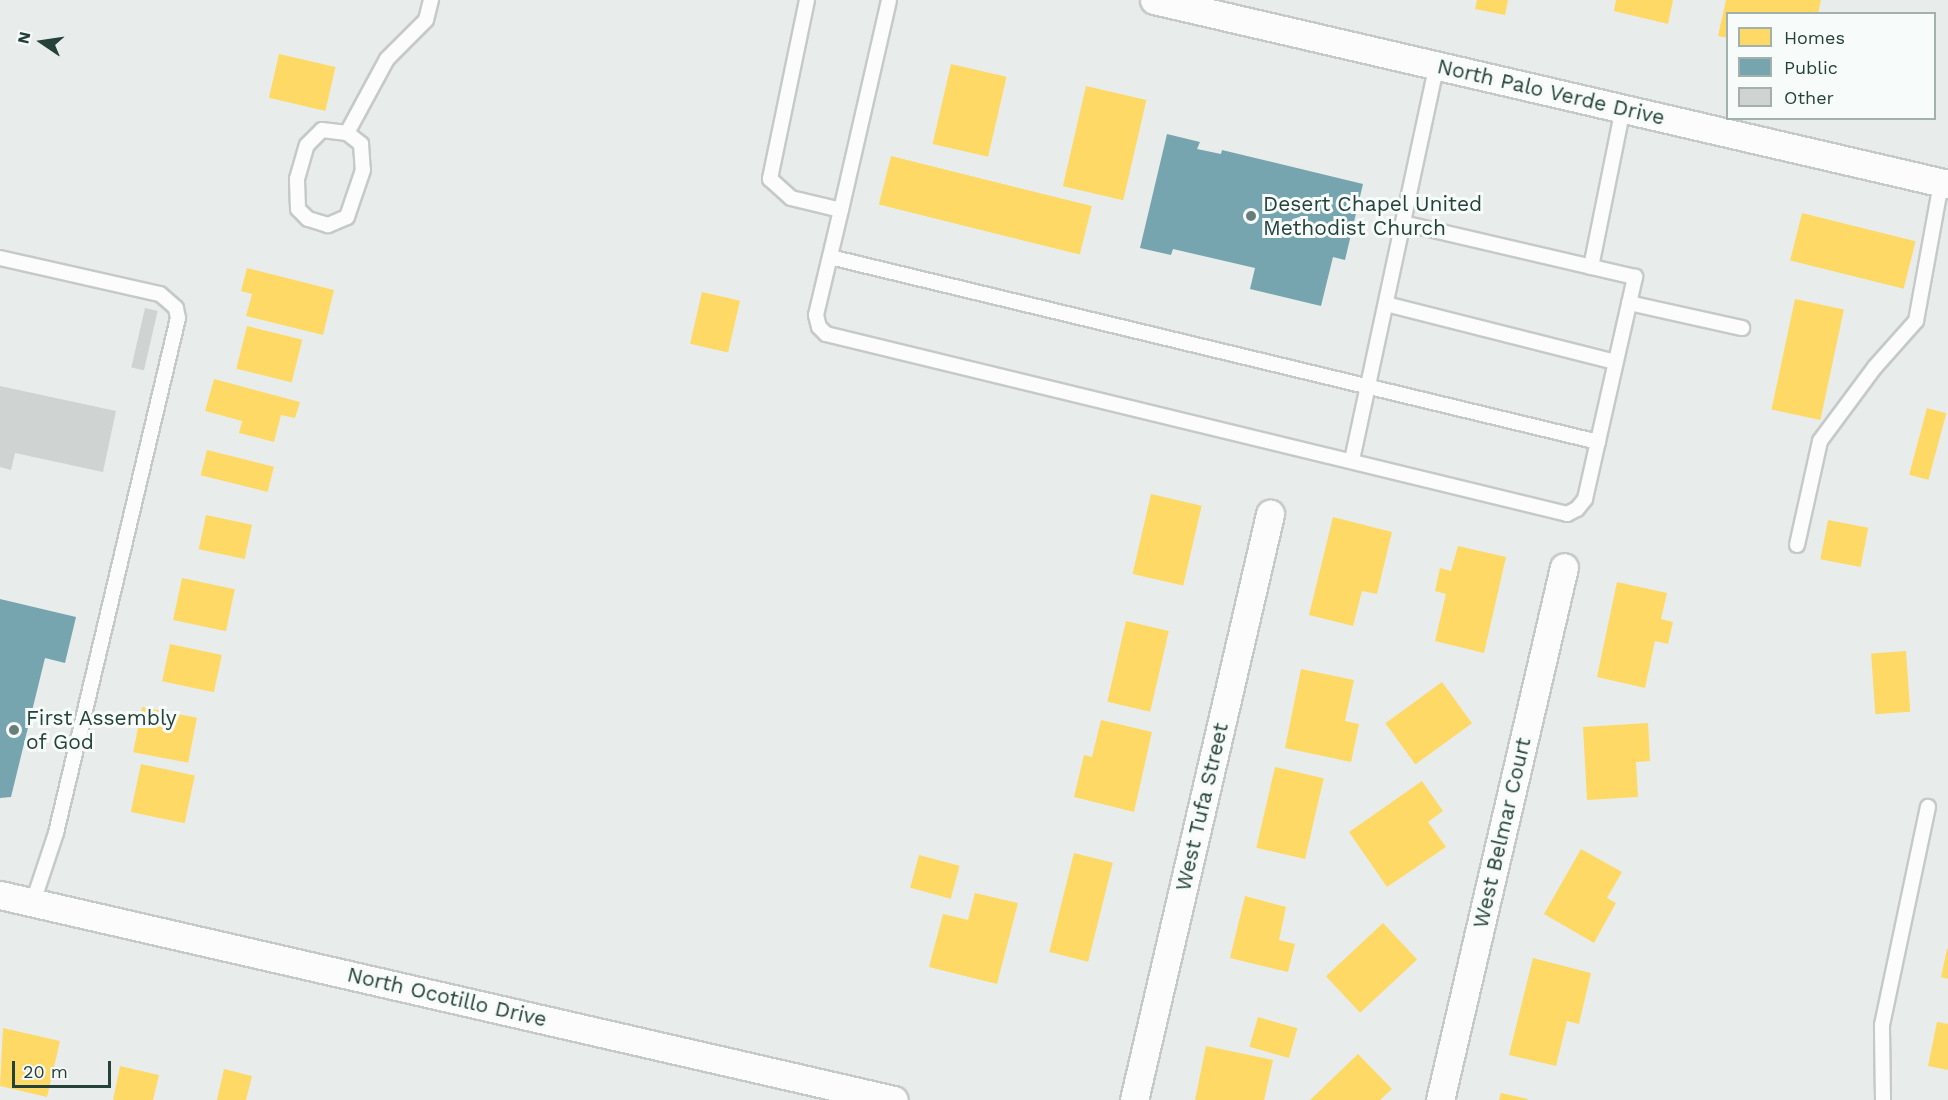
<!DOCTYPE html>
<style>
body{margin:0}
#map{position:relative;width:1948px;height:1100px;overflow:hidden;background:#e8edeb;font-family:"Work Sans",sans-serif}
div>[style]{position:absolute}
.homes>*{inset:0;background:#ffd966;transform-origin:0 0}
.public>*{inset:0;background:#76a5af}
.building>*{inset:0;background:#cfd4d2;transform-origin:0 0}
.roads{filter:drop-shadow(2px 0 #c5cac8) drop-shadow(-2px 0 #c5cac8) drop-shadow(0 2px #c5cac8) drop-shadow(0 -2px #c5cac8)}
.lane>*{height:14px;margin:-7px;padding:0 7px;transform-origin:7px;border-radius:7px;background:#fcfcfc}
.street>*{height:27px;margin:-13.5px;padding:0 13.5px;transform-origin:13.5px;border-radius:13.5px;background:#fcfcfc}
.dots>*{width:16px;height:16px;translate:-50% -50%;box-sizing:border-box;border:3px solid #f7fbf9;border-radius:50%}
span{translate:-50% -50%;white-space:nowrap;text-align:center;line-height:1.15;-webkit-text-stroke:6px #f7fbf9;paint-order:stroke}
.street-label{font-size:21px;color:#24423a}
.poi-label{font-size:21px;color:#24423a}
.left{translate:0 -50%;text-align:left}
.legend{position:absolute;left:1726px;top:12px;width:210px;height:108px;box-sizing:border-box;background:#f7fbf9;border:2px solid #a3b1ad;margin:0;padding:8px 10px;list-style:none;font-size:18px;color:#24423a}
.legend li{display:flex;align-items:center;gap:12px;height:30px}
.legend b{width:30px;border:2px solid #a3b1ad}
.north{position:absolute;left:12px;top:12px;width:60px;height:60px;-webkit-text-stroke:4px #f7fbf9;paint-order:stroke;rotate:283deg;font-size:16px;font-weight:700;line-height:24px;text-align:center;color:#24423a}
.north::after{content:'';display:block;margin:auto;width:21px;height:27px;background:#24423a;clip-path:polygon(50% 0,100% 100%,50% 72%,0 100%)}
.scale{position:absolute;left:12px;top:1061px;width:99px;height:27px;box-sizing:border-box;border:3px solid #24423a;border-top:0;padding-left:8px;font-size:18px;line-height:21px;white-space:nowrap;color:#24423a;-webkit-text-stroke:4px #f7fbf9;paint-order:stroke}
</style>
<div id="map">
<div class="homes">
<i style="clip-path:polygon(1477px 0,1508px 0,1505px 15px,1475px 9px)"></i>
<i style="clip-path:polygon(1616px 0,1673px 0,1668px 24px,1614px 11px)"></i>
<i style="clip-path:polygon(1726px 0,1821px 0,1818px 14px,1728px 14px,1728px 38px,1718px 36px)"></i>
<i style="left:279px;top:54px;width:58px;height:45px;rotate:13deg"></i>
<i style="left:951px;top:64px;width:57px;height:82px;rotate:13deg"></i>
<i style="left:1086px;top:86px;width:62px;height:103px;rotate:13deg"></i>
<i style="left:891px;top:156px;width:207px;height:50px;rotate:14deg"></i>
<i style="left:1802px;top:213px;width:117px;height:49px;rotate:14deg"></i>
<i style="clip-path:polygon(247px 268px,334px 290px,323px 335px,246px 316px,252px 294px,241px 291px)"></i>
<i style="left:702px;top:292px;width:39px;height:53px;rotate:13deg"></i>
<i style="left:1795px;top:299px;width:50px;height:113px;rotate:12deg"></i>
<i style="left:247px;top:326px;width:57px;height:44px;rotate:14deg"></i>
<i style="clip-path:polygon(214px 379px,300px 402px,295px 418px,281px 415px,274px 442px,239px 433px,242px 421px,205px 411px)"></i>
<i style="left:1927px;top:408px;width:20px;height:69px;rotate:15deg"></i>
<i style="left:207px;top:450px;width:69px;height:26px;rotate:14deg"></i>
<i style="left:1151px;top:494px;width:52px;height:82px;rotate:13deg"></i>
<i style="left:206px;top:515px;width:47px;height:35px;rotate:12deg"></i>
<i style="clip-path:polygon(1333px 517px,1392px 532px,1377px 594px,1362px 591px,1353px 626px,1309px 615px)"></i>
<i style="left:1828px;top:520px;width:41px;height:40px;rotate:11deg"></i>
<i style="clip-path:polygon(1458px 546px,1506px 557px,1484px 653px,1435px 641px,1446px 594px,1435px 591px,1440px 568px,1451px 571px)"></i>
<i style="left:182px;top:578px;width:54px;height:43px;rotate:12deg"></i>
<i style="clip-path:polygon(1617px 582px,1667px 593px,1661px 619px,1673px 622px,1668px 644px,1655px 641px,1645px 688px,1597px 677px)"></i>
<i style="left:1126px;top:621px;width:44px;height:83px;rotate:13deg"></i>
<i style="left:170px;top:644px;width:53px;height:38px;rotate:12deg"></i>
<i style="left:1906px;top:651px;width:61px;height:35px;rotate:86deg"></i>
<i style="clip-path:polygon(1301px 669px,1354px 680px,1345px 721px,1359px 724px,1351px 762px,1285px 748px)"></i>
<i style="left:1442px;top:682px;width:51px;height:70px;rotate:54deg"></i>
<i style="left:142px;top:707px;width:56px;height:46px;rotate:11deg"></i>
<i style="clip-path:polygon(1101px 720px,1152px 732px,1134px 812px,1074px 797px,1084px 755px,1092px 757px)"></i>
<i style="clip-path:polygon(1648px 723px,1650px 761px,1636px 762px,1638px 797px,1587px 800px,1583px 727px)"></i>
<i style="left:141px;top:764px;width:55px;height:49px;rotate:12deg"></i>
<i style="left:1275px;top:767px;width:50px;height:83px;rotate:13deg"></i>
<i style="clip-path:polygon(1422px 781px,1443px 811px,1428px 822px,1446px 847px,1387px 887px,1349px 832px)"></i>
<i style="clip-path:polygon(1581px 849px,1622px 872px,1607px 898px,1616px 903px,1594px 943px,1544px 914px)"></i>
<i style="left:1074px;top:853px;width:40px;height:102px;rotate:14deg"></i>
<i style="left:919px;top:855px;width:42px;height:34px;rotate:15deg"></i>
<i style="clip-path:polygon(975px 893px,1018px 903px,997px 984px,929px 967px,943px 914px,968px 920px)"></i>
<i style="clip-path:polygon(1245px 896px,1286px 907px,1279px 940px,1295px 944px,1288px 972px,1230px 958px)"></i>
<i style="left:1383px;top:923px;width:50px;height:78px;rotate:47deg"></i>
<i style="clip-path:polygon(1947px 949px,1948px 949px,1948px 979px,1941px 977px)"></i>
<i style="clip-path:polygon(1533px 958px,1591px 973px,1579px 1024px,1567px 1021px,1556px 1066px,1509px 1055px)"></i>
<i style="left:1258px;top:1017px;width:41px;height:31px;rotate:16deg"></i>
<i style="clip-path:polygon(1937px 1022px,1948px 1024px,1948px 1070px,1928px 1066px)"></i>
<i style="clip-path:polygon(3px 1028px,60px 1041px,47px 1097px,0 1086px)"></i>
<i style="clip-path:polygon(1206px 1046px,1273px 1060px,1264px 1100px,1195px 1100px)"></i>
<i style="clip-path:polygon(1358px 1054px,1392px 1089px,1380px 1100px,1310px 1100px)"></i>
<i style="clip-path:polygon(120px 1066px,159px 1075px,153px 1100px,113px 1100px)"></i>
<i style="clip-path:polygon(224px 1069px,252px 1076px,246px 1100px,217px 1100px)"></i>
<i style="clip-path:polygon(1501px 1093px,1528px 1099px,1527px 1100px,1499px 1100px)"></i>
</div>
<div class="public">
<i style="clip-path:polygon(1167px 134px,1200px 142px,1197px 149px,1221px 154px,1222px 150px,1363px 184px,1345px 260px,1333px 257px,1321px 306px,1250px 289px,1255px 268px,1173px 249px,1171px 255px,1140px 248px)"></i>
<i style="clip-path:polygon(0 599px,76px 617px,65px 663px,45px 658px,11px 797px,0 798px)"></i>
</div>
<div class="building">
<i style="left:145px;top:308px;width:13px;height:61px;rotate:13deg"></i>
<i style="clip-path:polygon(0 386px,116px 411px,103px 472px,15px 453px,11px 470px,0 467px)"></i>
</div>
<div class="roads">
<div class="lane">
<i style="left:807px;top:0;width:183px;rotate:101.7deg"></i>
<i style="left:770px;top:179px;width:28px;rotate:42deg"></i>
<i style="left:791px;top:198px;width:51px;rotate:13.5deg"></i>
<i style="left:841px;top:210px;width:215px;rotate:-77.1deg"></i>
<i style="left:322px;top:130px;width:25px;rotate:7deg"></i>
<i style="left:347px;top:133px;width:18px;rotate:38deg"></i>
<i style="left:361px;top:144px;width:26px;rotate:86deg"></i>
<i style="left:363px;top:170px;width:50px;rotate:108.8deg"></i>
<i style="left:347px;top:217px;width:21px;rotate:157deg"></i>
<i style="left:328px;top:225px;width:21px;rotate:-163deg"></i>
<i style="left:308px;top:219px;width:14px;rotate:-135deg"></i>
<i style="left:298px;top:209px;width:30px;rotate:-92deg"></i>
<i style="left:297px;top:179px;width:35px;rotate:-74deg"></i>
<i style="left:307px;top:145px;width:21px;rotate:-45deg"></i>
<i style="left:347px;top:133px;width:84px;rotate:-61.6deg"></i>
<i style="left:387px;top:59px;width:55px;rotate:-45deg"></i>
<i style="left:426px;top:20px;width:21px;rotate:-76deg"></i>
<i style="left:841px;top:210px;width:108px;rotate:103.4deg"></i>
<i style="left:816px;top:315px;width:12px;rotate:76deg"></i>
<i style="left:819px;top:327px;width:10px;rotate:45deg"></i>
<i style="left:826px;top:334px;width:763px;rotate:13.65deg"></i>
<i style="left:1567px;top:514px;width:11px;rotate:-27deg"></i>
<i style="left:1577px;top:509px;width:13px;rotate:-51deg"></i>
<i style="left:1585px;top:499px;width:228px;rotate:-77.3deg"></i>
<i style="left:1635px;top:277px;width:238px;rotate:-166.9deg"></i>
<i style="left:830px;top:257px;width:790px;rotate:13.54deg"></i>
<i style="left:0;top:258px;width:164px;rotate:12.7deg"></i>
<i style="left:160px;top:294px;width:21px;rotate:41deg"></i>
<i style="left:176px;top:308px;width:10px;rotate:79deg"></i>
<i style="left:178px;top:318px;width:529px;rotate:103.33deg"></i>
<i style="left:56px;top:833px;width:73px;rotate:108.4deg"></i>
<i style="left:1591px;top:267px;width:162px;rotate:-78.6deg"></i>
<i style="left:1629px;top:303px;width:116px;rotate:12.5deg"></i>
<i style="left:1386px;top:304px;width:236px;rotate:14.2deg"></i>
<i style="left:1352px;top:460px;width:404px;rotate:-77.9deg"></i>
<i style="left:1797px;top:545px;width:107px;rotate:-77.5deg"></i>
<i style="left:1820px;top:441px;width:92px;rotate:-53.4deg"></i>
<i style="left:1875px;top:367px;width:62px;rotate:-48.3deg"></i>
<i style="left:1916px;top:321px;width:140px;rotate:-79.7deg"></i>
<i style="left:1883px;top:1100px;width:75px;rotate:-90.8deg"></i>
<i style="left:1882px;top:1025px;width:223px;rotate:-78.1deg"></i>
</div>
<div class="street">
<i style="left:1154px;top:0;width:815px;rotate:13.05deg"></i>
<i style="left:0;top:895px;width:917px;rotate:12.92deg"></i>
<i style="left:1134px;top:1100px;width:602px;rotate:-76.93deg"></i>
<i style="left:1440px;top:1100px;width:547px;rotate:-76.9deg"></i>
</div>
</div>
<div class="dots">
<i style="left:1251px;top:216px;background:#697e78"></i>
<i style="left:14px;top:730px;background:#697e78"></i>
</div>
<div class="street-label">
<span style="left:1551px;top:92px;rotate:13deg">North Palo Verde Drive</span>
<span style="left:1202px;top:807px;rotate:-77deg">West Tufa Street</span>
<span style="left:1502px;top:833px;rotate:-77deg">West Belmar Court</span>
<span style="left:447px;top:997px;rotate:13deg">North Ocotillo Drive</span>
</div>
<div class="poi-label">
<span class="left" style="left:1263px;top:216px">Desert Chapel United<br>Methodist Church</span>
<span class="left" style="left:26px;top:730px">First Assembly<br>of God</span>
</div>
<ul class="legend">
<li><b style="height:16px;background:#ffd966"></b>Homes</li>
<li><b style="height:16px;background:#76a5af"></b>Public</li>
<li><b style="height:16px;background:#cfd4d2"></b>Other</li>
</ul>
<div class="north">N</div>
<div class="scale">20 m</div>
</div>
